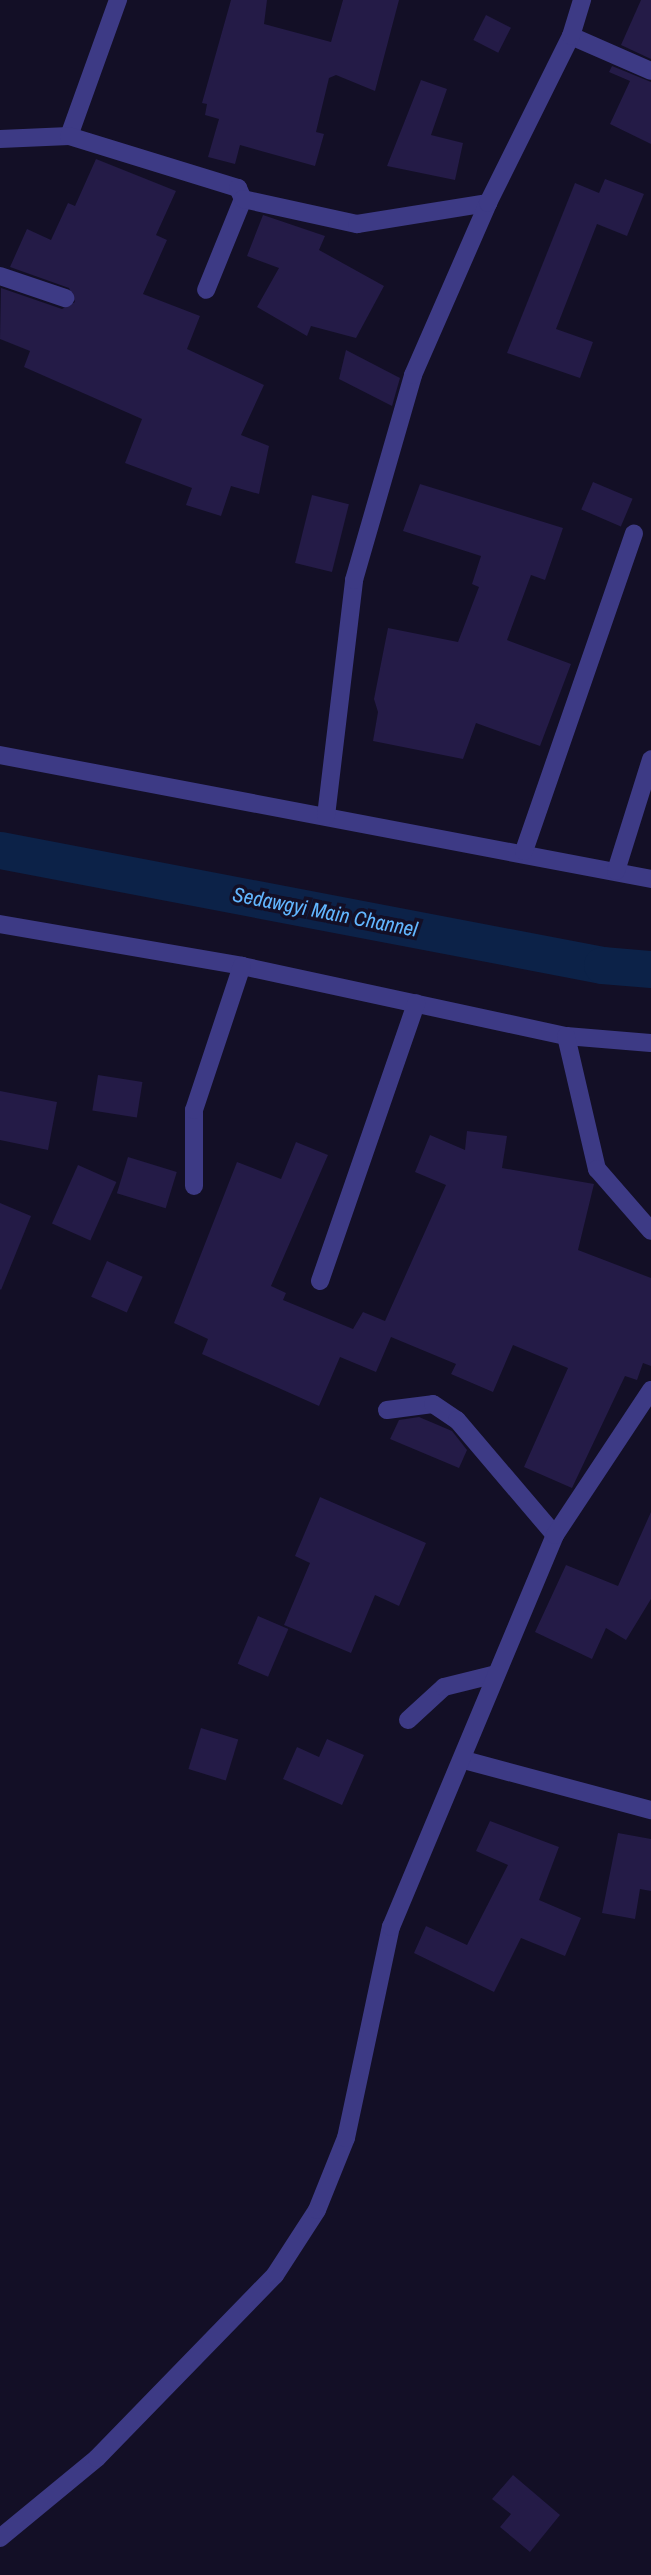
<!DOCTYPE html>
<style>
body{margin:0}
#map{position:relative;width:651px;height:2575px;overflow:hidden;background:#130f26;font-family:"Archivo Narrow",sans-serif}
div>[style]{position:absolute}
.canal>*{height:37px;margin:-18.5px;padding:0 18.5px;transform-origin:18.5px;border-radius:18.5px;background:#0c2248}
.building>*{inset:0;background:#241b47;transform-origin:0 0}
.minor>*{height:18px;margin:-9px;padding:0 9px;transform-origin:9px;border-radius:9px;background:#3d3a85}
span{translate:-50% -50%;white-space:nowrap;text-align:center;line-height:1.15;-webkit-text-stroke:7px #130f26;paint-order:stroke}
.water-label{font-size:21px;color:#62b6ff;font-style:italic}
</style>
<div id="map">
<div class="canal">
<i style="left:0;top:850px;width:613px;rotate:10.81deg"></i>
<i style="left:602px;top:965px;width:49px;rotate:4.7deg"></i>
</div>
<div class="building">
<i style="clip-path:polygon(231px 0,267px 0,264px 24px,331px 42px,343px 0,399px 0,375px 91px,336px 75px,329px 78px,316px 132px,324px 134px,315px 166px,240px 145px,235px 164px,208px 157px,219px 119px,205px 115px,207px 104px,202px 103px)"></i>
<i style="clip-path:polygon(641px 0,651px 0,651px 59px,621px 45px)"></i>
<i style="left:486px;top:15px;width:28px;height:28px;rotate:27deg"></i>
<i style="clip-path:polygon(612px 66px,651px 82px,651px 144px,610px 124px,630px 81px,609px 72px)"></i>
<i style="clip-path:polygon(421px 80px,447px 89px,431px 135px,463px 143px,455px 180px,387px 166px)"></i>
<i style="clip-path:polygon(96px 159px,176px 191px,156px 235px,167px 240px,143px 294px,200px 316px,187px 349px,264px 385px,241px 435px,269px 446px,259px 494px,231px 486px,221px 516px,186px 505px,192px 488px,125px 463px,142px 419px,24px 367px,30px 351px,0 339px,1px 288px,62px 309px,75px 302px,69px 288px,10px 267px,27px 229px,51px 240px,68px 203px,75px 206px)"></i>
<i style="clip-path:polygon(605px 179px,644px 194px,627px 236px,597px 224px,556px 329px,593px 342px,580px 378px,507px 353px,575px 183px,599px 193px)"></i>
<i style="clip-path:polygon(263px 215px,325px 236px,319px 250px,384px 286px,356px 338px,311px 326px,307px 336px,257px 307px,279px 268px,247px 256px)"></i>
<i style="clip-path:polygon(346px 350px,400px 378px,392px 406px,339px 379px)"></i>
<i style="left:593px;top:482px;width:43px;height:30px;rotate:23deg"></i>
<i style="clip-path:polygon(420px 484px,563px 528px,545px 580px,531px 575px,507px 640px,571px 664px,540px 746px,476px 723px,463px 759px,373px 741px,378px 712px,374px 699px,388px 628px,458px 642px,479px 587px,472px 584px,481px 556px,403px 531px)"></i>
<i style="left:312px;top:495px;width:38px;height:70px;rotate:14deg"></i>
<i style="left:98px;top:1075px;width:45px;height:36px;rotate:9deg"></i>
<i style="clip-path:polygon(0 1091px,57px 1102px,48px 1150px,0 1140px)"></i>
<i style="clip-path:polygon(467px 1131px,507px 1136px,502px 1168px,594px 1184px,578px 1250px,651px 1278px,651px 1366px,643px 1363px,637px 1380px,625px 1376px,572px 1488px,524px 1467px,568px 1368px,513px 1345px,493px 1392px,451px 1374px,456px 1364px,391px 1337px,376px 1372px,340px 1357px,319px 1406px,202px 1354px,208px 1339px,174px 1323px,237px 1162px,281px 1179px,296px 1142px,328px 1155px,271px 1286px,286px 1293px,283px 1300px,353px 1329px,363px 1312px,385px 1321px,446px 1185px,415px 1172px,430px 1135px,465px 1150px)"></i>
<i style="left:128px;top:1157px;width:51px;height:38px;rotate:17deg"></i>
<i style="left:78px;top:1165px;width:42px;height:64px;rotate:24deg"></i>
<i style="clip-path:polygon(0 1203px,31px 1216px,1px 1290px,0 1289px)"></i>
<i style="left:107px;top:1261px;width:39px;height:39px;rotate:24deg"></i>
<i style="clip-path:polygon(419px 1417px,452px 1431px,467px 1450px,459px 1468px,390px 1439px,399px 1420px)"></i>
<i style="clip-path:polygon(320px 1497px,426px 1543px,399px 1606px,375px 1595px,351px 1653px,284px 1625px,310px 1563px,295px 1556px)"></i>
<i style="clip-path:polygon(651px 1512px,651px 1599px,626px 1640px,606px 1628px,592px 1659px,535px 1632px,566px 1565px,618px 1586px)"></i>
<i style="left:258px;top:1616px;width:33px;height:52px;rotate:23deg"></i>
<i style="left:201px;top:1728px;width:39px;height:43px;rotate:17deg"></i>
<i style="clip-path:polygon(327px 1739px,364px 1755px,342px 1805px,283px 1779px,297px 1747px,319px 1757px)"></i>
<i style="clip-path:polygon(490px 1821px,559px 1847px,539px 1900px,581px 1918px,565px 1956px,521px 1938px,494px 1992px,414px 1953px,426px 1926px,467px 1945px,508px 1865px,476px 1851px)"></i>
<i style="clip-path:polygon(618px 1833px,651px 1839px,651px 1891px,640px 1889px,635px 1919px,602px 1913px)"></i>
<i style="clip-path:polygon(513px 2475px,560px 2515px,530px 2552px,500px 2527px,511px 2514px,492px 2499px)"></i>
</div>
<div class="minor">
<i style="left:571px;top:36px;width:87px;rotate:23.6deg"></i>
<i style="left:69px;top:136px;width:145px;rotate:-70.2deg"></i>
<i style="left:0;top:139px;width:69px;rotate:-2.5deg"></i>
<i style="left:69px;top:136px;width:177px;rotate:17.1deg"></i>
<i style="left:238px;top:188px;width:12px;rotate:66deg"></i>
<i style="left:243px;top:199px;width:98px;rotate:112.1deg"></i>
<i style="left:243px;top:199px;width:117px;rotate:12.4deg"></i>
<i style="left:357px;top:224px;width:133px;rotate:-9.1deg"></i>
<i style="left:0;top:276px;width:69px;rotate:18.7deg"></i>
<i style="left:0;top:755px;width:663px;rotate:10.78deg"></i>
<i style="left:326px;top:816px;width:238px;rotate:-83.2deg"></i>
<i style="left:354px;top:580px;width:213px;rotate:-73.9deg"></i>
<i style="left:413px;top:375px;width:188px;rotate:-66.4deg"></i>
<i style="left:488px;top:203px;width:186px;rotate:-63.6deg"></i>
<i style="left:571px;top:36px;width:38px;rotate:-73deg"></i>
<i style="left:524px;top:851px;width:336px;rotate:-70.9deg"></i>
<i style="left:616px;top:871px;width:117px;rotate:-72.6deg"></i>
<i style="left:0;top:924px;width:246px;rotate:9.8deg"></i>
<i style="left:242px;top:966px;width:331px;rotate:12.2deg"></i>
<i style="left:566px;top:1036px;width:85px;rotate:4.7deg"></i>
<i style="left:566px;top:1036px;width:137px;rotate:76.9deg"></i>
<i style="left:597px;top:1169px;width:82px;rotate:48.9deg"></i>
<i style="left:194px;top:1186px;width:76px;rotate:-90deg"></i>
<i style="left:194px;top:1110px;width:152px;rotate:-71.6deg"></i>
<i style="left:320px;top:1281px;width:294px;rotate:-70.9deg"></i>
<i style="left:387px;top:1410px;width:46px;rotate:-7.4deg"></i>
<i style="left:433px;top:1404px;width:29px;rotate:34deg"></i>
<i style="left:457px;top:1420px;width:151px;rotate:49.6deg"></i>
<i style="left:408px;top:1720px;width:49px;rotate:-42.5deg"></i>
<i style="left:444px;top:1687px;width:54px;rotate:-14deg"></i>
<i style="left:464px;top:1760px;width:194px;rotate:15deg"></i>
<i style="left:0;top:2538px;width:126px;rotate:-39.5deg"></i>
<i style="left:97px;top:2458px;width:255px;rotate:-45.8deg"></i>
<i style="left:275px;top:2275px;width:77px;rotate:-57.1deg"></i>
<i style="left:317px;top:2210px;width:78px;rotate:-68.1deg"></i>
<i style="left:346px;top:2138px;width:216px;rotate:-78deg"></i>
<i style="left:391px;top:1927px;width:425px;rotate:-67.3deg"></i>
<i style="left:555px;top:1535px;width:174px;rotate:-56.5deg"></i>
</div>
<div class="water-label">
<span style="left:325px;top:912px;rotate:11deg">Sedawgyi Main Channel</span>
</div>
</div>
